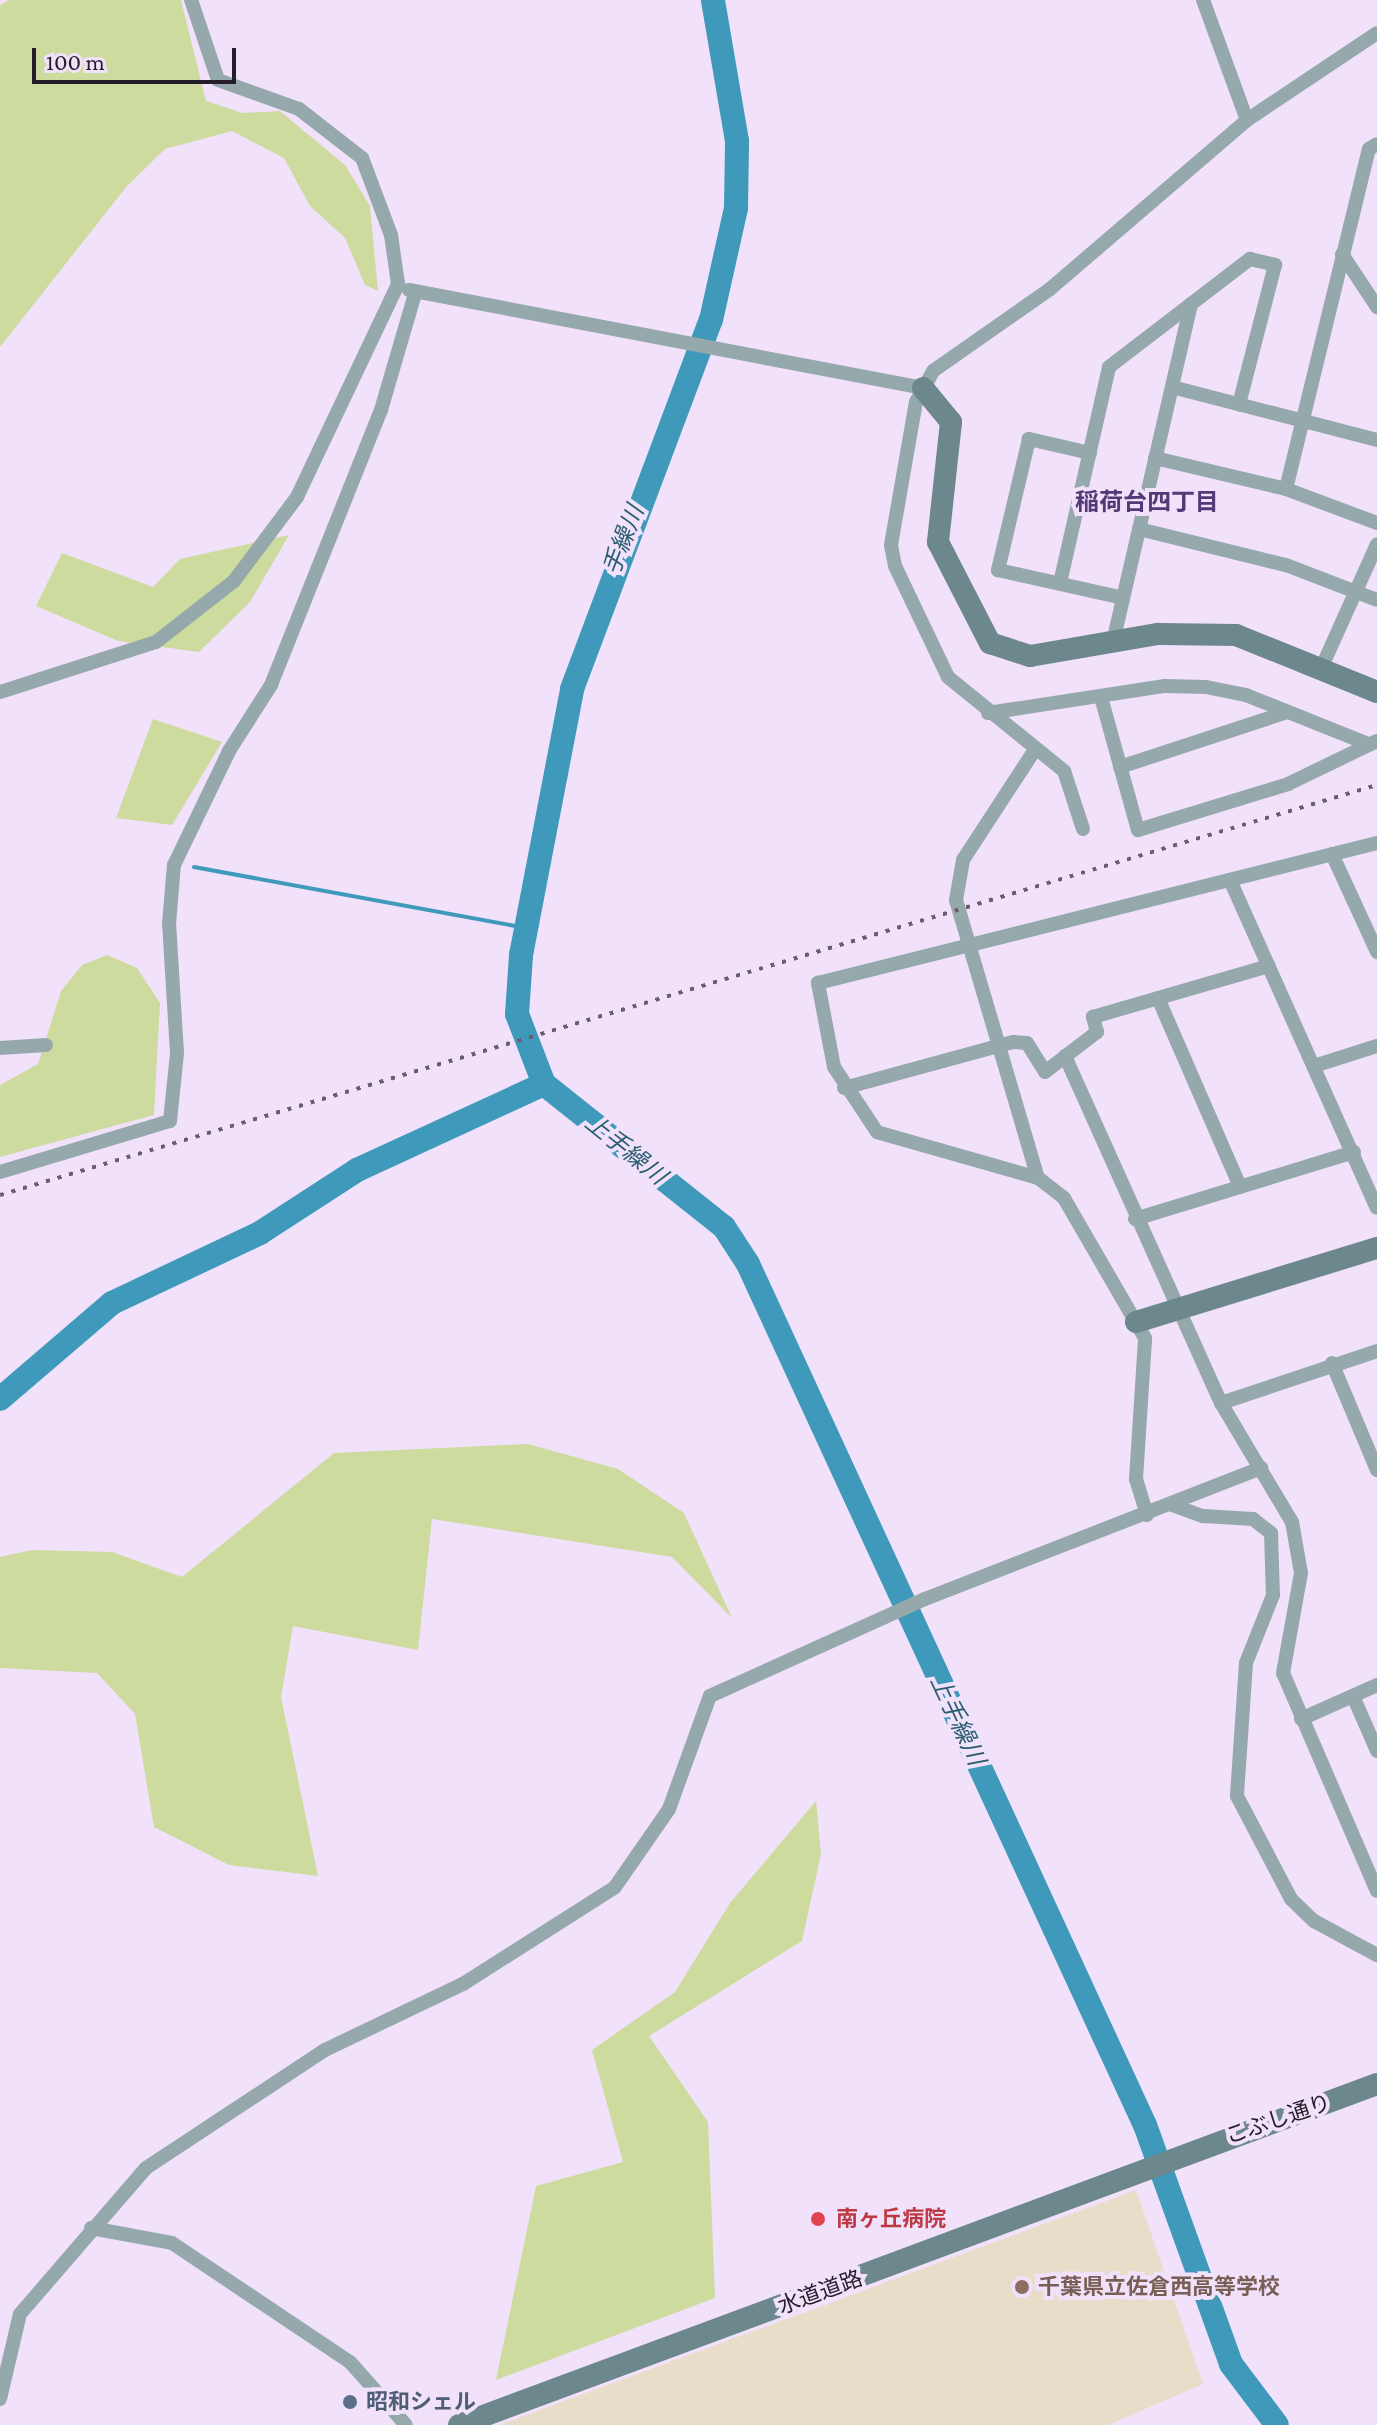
<!DOCTYPE html>
<meta charset="utf-8">
<style>
body{margin:0}
#map{position:relative;width:1377px;height:2425px;overflow:hidden;background:#f1e1fb;font-family:"Crimson Pro","Noto Sans JP",serif}
div>[style]{position:absolute}
.education>*{inset:0;background:#e8ddc8}
.green>*{inset:0;background:#cedb9e}
.stream>*{height:4px;margin:-2px;padding:0 2px;transform-origin:2px;border-radius:2px;background:#3e99ba}
.river>*{height:24px;margin:-12px;padding:0 12px;transform-origin:12px;border-radius:12px;background:#3e99ba}
.street>*{height:14px;margin:-7px;padding:0 7px;transform-origin:7px;border-radius:7px;background:#95a8ab}
.secondary>*{height:22px;margin:-11px;padding:0 11px;transform-origin:11px;border-radius:11px;background:#6c888d}
.rail>*{height:4px;margin-top:-2px;transform-origin:0;background:repeating-linear-gradient(90deg,#685e6e 0 4px,transparent 0 12px)}
.dots>*{width:22px;height:22px;translate:-50% -50%;box-sizing:border-box;border:4px solid #f1e1fb;border-radius:50%}
span{translate:-50% -50%;white-space:nowrap;text-align:center;line-height:1.15;-webkit-text-stroke:8px #f1e1fb;paint-order:stroke}
.street-label{font-size:22px;color:#251e29}
.health-label{font-size:22px;color:#be3a42;font-weight:700}
.left{translate:0 -50%;text-align:left}
.education-label{font-size:22px;color:#785e54;font-weight:700}
.service-label{font-size:22px;color:#4e5e75;font-weight:700}
.neighbourhood-label{font-size:24px;color:#533a76;font-weight:700}
.water-label{font-size:24px;color:#2b5d6f;font-style:italic}
.scale{position:absolute;left:32px;top:48px;width:204px;height:36px;box-sizing:border-box;border:4px solid #251e29;border-top:0;padding-left:10px;font-size:24px;line-height:28px;white-space:nowrap;color:#251e29;-webkit-text-stroke:6px #f1e1fb;paint-order:stroke}
</style>
<div id="map">
<div class="education">
<i style="clip-path:polygon(1136px 2190px,1203px 2384px,1108px 2425px,499px 2425px)"></i>
</div>
<div class="green">
<i style="clip-path:polygon(9px 0,181px 0,206px 101px,243px 113px,280px 111px,345px 165px,370px 206px,378px 291px,365px 285px,345px 238px,310px 206px,284px 158px,232px 131px,165px 149px,127px 186px,0 347px,0 5px)"></i>
<i style="clip-path:polygon(289px 535px,250px 602px,199px 652px,118px 641px,36px 606px,62px 553px,153px 587px,180px 559px)"></i>
<i style="clip-path:polygon(153px 719px,222px 742px,172px 825px,116px 818px)"></i>
<i style="clip-path:polygon(107px 955px,137px 968px,160px 1003px,154px 1115px,0 1157px,0 1085px,38px 1064px,61px 991px,82px 965px)"></i>
<i style="clip-path:polygon(528px 1444px,618px 1469px,684px 1513px,732px 1618px,672px 1557px,432px 1519px,418px 1650px,293px 1626px,281px 1697px,318px 1876px,229px 1865px,154px 1827px,135px 1714px,97px 1673px,0 1668px,0 1557px,32px 1550px,112px 1552px,182px 1577px,334px 1453px)"></i>
<i style="clip-path:polygon(816px 1801px,821px 1854px,802px 1941px,649px 2036px,708px 2122px,715px 2298px,496px 2380px,536px 2186px,623px 2162px,592px 2050px,675px 1992px,730px 1903px)"></i>
</div>
<div class="stream">
<i style="left:194px;top:867px;width:338px;rotate:10.4deg"></i>
</div>
<div class="river">
<i style="left:544px;top:1084px;width:230px;rotate:38.5deg"></i>
<i style="left:724px;top:1227px;width:44px;rotate:57deg"></i>
<i style="left:748px;top:1264px;width:948px;rotate:65.25deg"></i>
<i style="left:1145px;top:2125px;width:254px;rotate:70.2deg"></i>
<i style="left:1231px;top:2364px;width:76px;rotate:53deg"></i>
<i style="left:544px;top:1084px;width:75px;rotate:-111.1deg"></i>
<i style="left:517px;top:1014px;width:59px;rotate:-86.1deg"></i>
<i style="left:521px;top:955px;width:271px;rotate:-79.1deg"></i>
<i style="left:572px;top:689px;width:394px;rotate:-69.4deg"></i>
<i style="left:711px;top:320px;width:115px;rotate:-77.4deg"></i>
<i style="left:736px;top:208px;width:67px;rotate:-89.1deg"></i>
<i style="left:737px;top:141px;width:143px;rotate:-99.7deg"></i>
<i style="left:0;top:1399px;width:148px;rotate:-40.6deg"></i>
<i style="left:112px;top:1303px;width:164px;rotate:-25.3deg"></i>
<i style="left:260px;top:1233px;width:116px;rotate:-33deg"></i>
<i style="left:357px;top:1170px;width:206px;rotate:-24.7deg"></i>
</div>
<div class="street">
<i style="left:1203px;top:0;width:128px;rotate:69.9deg"></i>
<i style="left:1342px;top:254px;width:64px;rotate:56.6deg"></i>
<i style="left:409px;top:290px;width:523px;rotate:10.79deg"></i>
<i style="left:1172px;top:387px;width:212px;rotate:14.5deg"></i>
<i style="left:1090px;top:453px;width:63px;rotate:-167.1deg"></i>
<i style="left:1029px;top:439px;width:135px;rotate:103.3deg"></i>
<i style="left:998px;top:570px;width:128px;rotate:12.6deg"></i>
<i style="left:1155px;top:458px;width:135px;rotate:13.3deg"></i>
<i style="left:1286px;top:489px;width:97px;rotate:20.5deg"></i>
<i style="left:1286px;top:489px;width:350px;rotate:-76.3deg"></i>
<i style="left:1369px;top:149px;width:9px;rotate:-32deg"></i>
<i style="left:1139px;top:529px;width:151px;rotate:13.8deg"></i>
<i style="left:1286px;top:565px;width:97px;rotate:21deg"></i>
<i style="left:1060px;top:583px;width:221px;rotate:-77.2deg"></i>
<i style="left:1109px;top:367px;width:178px;rotate:-37.5deg"></i>
<i style="left:1250px;top:259px;width:26px;rotate:13deg"></i>
<i style="left:1275px;top:265px;width:144px;rotate:104.5deg"></i>
<i style="left:1113px;top:642px;width:347px;rotate:-77deg"></i>
<i style="left:1320px;top:671px;width:139px;rotate:-65.8deg"></i>
<i style="left:0;top:692px;width:164px;rotate:-17.8deg"></i>
<i style="left:156px;top:642px;width:99px;rotate:-38deg"></i>
<i style="left:234px;top:581px;width:105px;rotate:-53.1deg"></i>
<i style="left:297px;top:497px;width:236px;rotate:-64.6deg"></i>
<i style="left:398px;top:284px;width:49px;rotate:-98.1deg"></i>
<i style="left:391px;top:235px;width:82px;rotate:-110.6deg"></i>
<i style="left:362px;top:158px;width:80px;rotate:-142.1deg"></i>
<i style="left:299px;top:109px;width:86px;rotate:-160.3deg"></i>
<i style="left:218px;top:80px;width:84px;rotate:-108.6deg"></i>
<i style="left:1101px;top:697px;width:138px;rotate:74.5deg"></i>
<i style="left:1138px;top:830px;width:157px;rotate:-17deg"></i>
<i style="left:1288px;top:784px;width:99px;rotate:-25.8deg"></i>
<i style="left:988px;top:713px;width:179px;rotate:-8.7deg"></i>
<i style="left:1165px;top:686px;width:41px;rotate:1.4deg"></i>
<i style="left:1206px;top:687px;width:41px;rotate:11.3deg"></i>
<i style="left:1246px;top:695px;width:131px;rotate:21.9deg"></i>
<i style="left:1034px;top:751px;width:130px;rotate:123.1deg"></i>
<i style="left:963px;top:860px;width:41px;rotate:99.9deg"></i>
<i style="left:956px;top:900px;width:290px;rotate:73.6deg"></i>
<i style="left:1120px;top:767px;width:176px;rotate:-18.2deg"></i>
<i style="left:1083px;top:829px;width:61px;rotate:-108.1deg"></i>
<i style="left:1064px;top:771px;width:149px;rotate:-141deg"></i>
<i style="left:948px;top:677px;width:123px;rotate:-115.5deg"></i>
<i style="left:895px;top:566px;width:21px;rotate:-101deg"></i>
<i style="left:891px;top:545px;width:145px;rotate:-80.1deg"></i>
<i style="left:916px;top:402px;width:35px;rotate:-61deg"></i>
<i style="left:933px;top:371px;width:143px;rotate:-35deg"></i>
<i style="left:1050px;top:289px;width:260px;rotate:-40.6deg"></i>
<i style="left:1247px;top:120px;width:156px;rotate:-33.8deg"></i>
<i style="left:1332px;top:854px;width:108px;rotate:65.3deg"></i>
<i style="left:1230px;top:880px;width:359px;rotate:65.9deg"></i>
<i style="left:1158px;top:998px;width:206px;rotate:66.5deg"></i>
<i style="left:0;top:1048px;width:46px;rotate:-3.7deg"></i>
<i style="left:1065px;top:1056px;width:380px;rotate:65.8deg"></i>
<i style="left:1221px;top:1403px;width:139px;rotate:59.2deg"></i>
<i style="left:1292px;top:1522px;width:52px;rotate:80deg"></i>
<i style="left:1301px;top:1573px;width:102px;rotate:100.2deg"></i>
<i style="left:1283px;top:1673px;width:237px;rotate:66.7deg"></i>
<i style="left:1314px;top:1066px;width:66px;rotate:-17.6deg"></i>
<i style="left:844px;top:1088px;width:175px;rotate:-15.2deg"></i>
<i style="left:1013px;top:1042px;width:14px;rotate:4deg"></i>
<i style="left:1027px;top:1043px;width:34px;rotate:58deg"></i>
<i style="left:1045px;top:1072px;width:66px;rotate:-37.6deg"></i>
<i style="left:1097px;top:1032px;width:16px;rotate:-105deg"></i>
<i style="left:1093px;top:1017px;width:183px;rotate:-16.2deg"></i>
<i style="left:0;top:1172px;width:177px;rotate:-16.7deg"></i>
<i style="left:170px;top:1121px;width:68px;rotate:-84.1deg"></i>
<i style="left:177px;top:1053px;width:129px;rotate:-93.5deg"></i>
<i style="left:169px;top:924px;width:59px;rotate:-85.2deg"></i>
<i style="left:174px;top:865px;width:127px;rotate:-64.2deg"></i>
<i style="left:229px;top:751px;width:78px;rotate:-57.5deg"></i>
<i style="left:271px;top:685px;width:296px;rotate:-68.2deg"></i>
<i style="left:381px;top:410px;width:121px;rotate:-73.7deg"></i>
<i style="left:1135px;top:1219px;width:229px;rotate:-17deg"></i>
<i style="left:1332px;top:1363px;width:116px;rotate:67.2deg"></i>
<i style="left:1221px;top:1403px;width:164px;rotate:-18.4deg"></i>
<i style="left:1172px;top:1505px;width:33px;rotate:20deg"></i>
<i style="left:1203px;top:1516px;width:50px;rotate:3.4deg"></i>
<i style="left:1253px;top:1519px;width:23px;rotate:38deg"></i>
<i style="left:1271px;top:1533px;width:62px;rotate:88.2deg"></i>
<i style="left:1273px;top:1595px;width:73px;rotate:111.7deg"></i>
<i style="left:1246px;top:1663px;width:133px;rotate:93.9deg"></i>
<i style="left:1237px;top:1796px;width:116px;rotate:62.3deg"></i>
<i style="left:1291px;top:1899px;width:32px;rotate:44deg"></i>
<i style="left:1314px;top:1921px;width:72px;rotate:28.4deg"></i>
<i style="left:1147px;top:1515px;width:38px;rotate:-107deg"></i>
<i style="left:1136px;top:1479px;width:141px;rotate:-86.3deg"></i>
<i style="left:1145px;top:1338px;width:162px;rotate:-120.1deg"></i>
<i style="left:1064px;top:1198px;width:33px;rotate:-142deg"></i>
<i style="left:1038px;top:1178px;width:167px;rotate:-164.1deg"></i>
<i style="left:877px;top:1132px;width:78px;rotate:-123.5deg"></i>
<i style="left:834px;top:1067px;width:86px;rotate:-100.8deg"></i>
<i style="left:818px;top:983px;width:576px;rotate:-14.06deg"></i>
<i style="left:1353px;top:1696px;width:60px;rotate:66.4deg"></i>
<i style="left:1301px;top:1719px;width:83px;rotate:-24.1deg"></i>
<i style="left:91px;top:2228px;width:82px;rotate:10.5deg"></i>
<i style="left:172px;top:2243px;width:214px;rotate:33.8deg"></i>
<i style="left:350px;top:2362px;width:84px;rotate:48.4deg"></i>
<i style="left:0;top:2399px;width:87px;rotate:-76.8deg"></i>
<i style="left:20px;top:2314px;width:193px;rotate:-49.2deg"></i>
<i style="left:146px;top:2168px;width:214px;rotate:-33.4deg"></i>
<i style="left:325px;top:2050px;width:153px;rotate:-25.6deg"></i>
<i style="left:463px;top:1984px;width:180px;rotate:-32.5deg"></i>
<i style="left:615px;top:1887px;width:95px;rotate:-55.3deg"></i>
<i style="left:669px;top:1809px;width:120px;rotate:-70.1deg"></i>
<i style="left:710px;top:1696px;width:236px;rotate:-24.3deg"></i>
<i style="left:925px;top:1599px;width:361px;rotate:-21.3deg"></i>
</div>
<div class="secondary">
<i style="left:923px;top:388px;width:44px;rotate:50.5deg"></i>
<i style="left:951px;top:422px;width:121px;rotate:96.2deg"></i>
<i style="left:938px;top:542px;width:114px;rotate:62.8deg"></i>
<i style="left:990px;top:643px;width:42px;rotate:18deg"></i>
<i style="left:1030px;top:656px;width:130px;rotate:-9.8deg"></i>
<i style="left:1158px;top:634px;width:78px;rotate:0.7deg"></i>
<i style="left:1236px;top:635px;width:152px;rotate:22deg"></i>
<i style="left:1136px;top:1322px;width:252px;rotate:-17.1deg"></i>
<i style="left:459px;top:2425px;width:979px;rotate:-20.38deg"></i>
</div>
<div class="rail">
<i style="left:0;top:1195px;width:1437px;rotate:-16.58deg"></i>
</div>
<div class="dots">
<i style="left:818px;top:2219px;background:#e0444e"></i>
<i style="left:1022px;top:2287px;background:#8d6e63"></i>
<i style="left:350px;top:2402px;background:#5c6f8a"></i>
</div>
<div class="street-label">
<span style="left:1278px;top:2119px;rotate:-19deg">こぶし通り</span>
<span style="left:820px;top:2292px;rotate:-20deg">水道道路</span>
</div>
<div class="health-label">
<span class="left" style="left:836px;top:2219px">南ヶ丘病院</span>
</div>
<div class="education-label">
<span class="left" style="left:1038px;top:2287px">千葉県立佐倉西高等学校</span>
</div>
<div class="service-label">
<span class="left" style="left:366px;top:2402px">昭和シェル</span>
</div>
<div class="neighbourhood-label">
<span style="left:1147px;top:502px">稲荷台四丁目</span>
</div>
<div class="water-label">
<span style="left:623px;top:540px;rotate:-69deg">手繰川</span>
<span style="left:626px;top:1149px;rotate:39deg">上手繰川</span>
<span style="left:958px;top:1720px;rotate:65deg">上手繰川</span>
</div>
<div class="scale">100 m</div>
</div>
